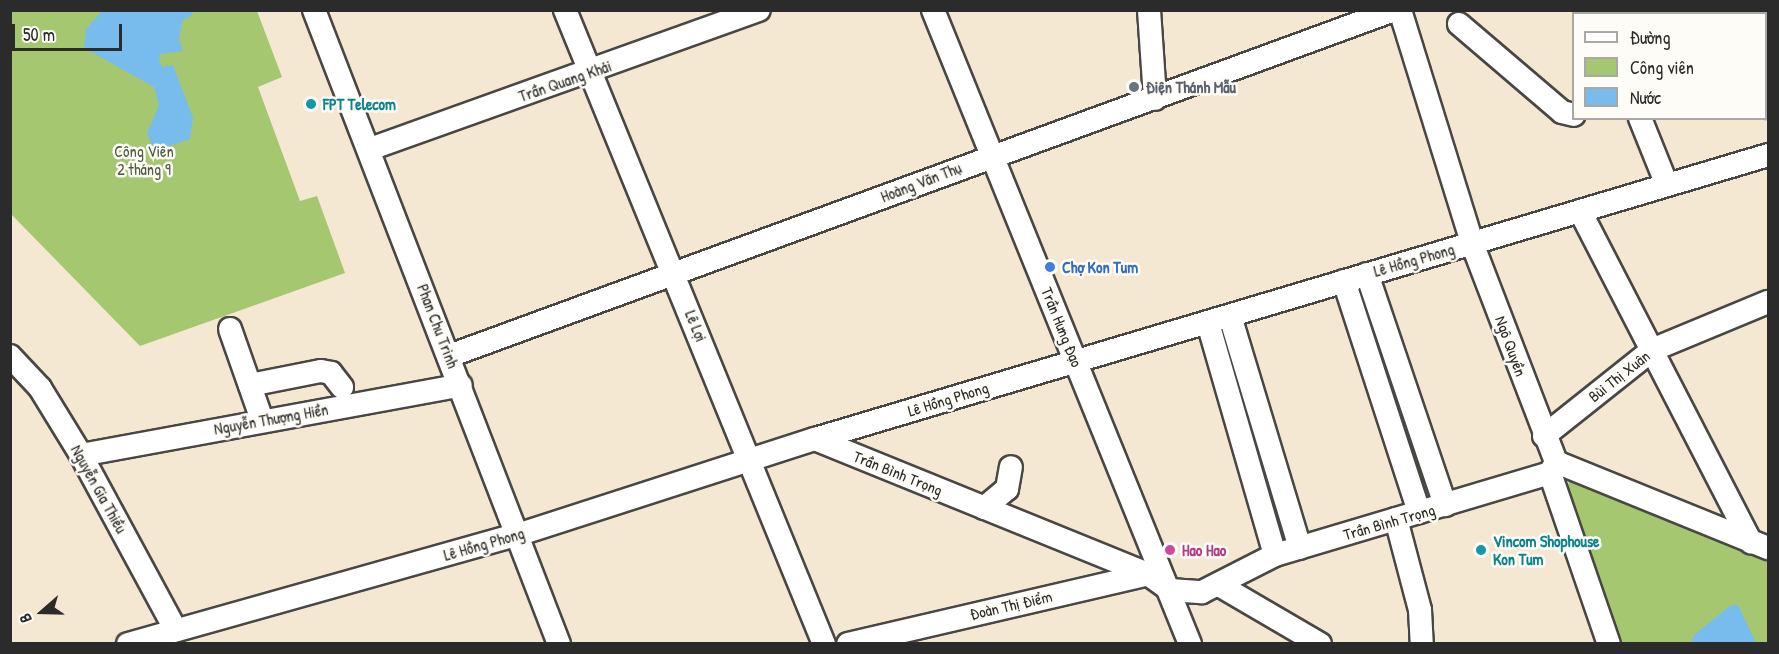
<!DOCTYPE html>
<meta charset="utf-8">
<style>
body{margin:0}
#map{position:relative;width:1779px;height:654px;overflow:hidden;background:#f5e8d2;font-family:"Patrick Hand",sans-serif}
div>[style]{position:absolute}
.green>*{inset:0;background:#a4c770}
.water>*{inset:0;background:#78bcee}
.roads{filter:drop-shadow(2px 0 #494744) drop-shadow(-2px 0 #494744) drop-shadow(0 2px #494744) drop-shadow(0 -2px #494744)}
.minor>*{height:22px;margin:-11px;padding:0 11px;transform-origin:11px;border-radius:11px;background:#fff}
.dots>*{width:16px;height:16px;translate:-50% -50%;box-sizing:border-box;border:3px solid #fdfcf7;border-radius:50%}
span{translate:-50% -50%;white-space:nowrap;text-align:center;line-height:1.15;-webkit-text-stroke:5px #fdfcf7;paint-order:stroke}
.street-label{font-size:16px;color:#2b2b2b}
.worship-label{font-size:16px;color:#5b616d;font-weight:700}
.left{translate:0 -50%;text-align:left}
.culture-label{font-size:16px;color:#0d838f;font-weight:700}
.park-label{font-size:16px;color:#4f5a40}
.shop-label{font-size:16px;color:#366cbe;font-weight:700}
.hotel-label{font-size:16px;color:#b23c85;font-weight:700}
.frame{position:absolute;inset:0;border:12px solid #2b2b2b;pointer-events:none}
.legend{position:absolute;left:1572px;top:12px;width:195px;height:108px;box-sizing:border-box;background:#fdfcf7;border:2px solid #a9a8a5;margin:0;padding:8px 10px;list-style:none;font-size:18px;color:#2b2b2b}
.legend li{display:flex;align-items:center;gap:12px;height:30px}
.legend b{width:30px;border:2px solid #a9a8a5}
.north{position:absolute;left:12px;top:582px;width:60px;height:60px;-webkit-text-stroke:4px #fdfcf7;paint-order:stroke;rotate:250deg;font-size:16px;font-weight:700;line-height:24px;text-align:center;color:#2b2b2b}
.north::after{content:'';display:block;margin:auto;width:21px;height:27px;background:#2b2b2b;clip-path:polygon(50% 0,100% 100%,50% 72%,0 100%)}
.scale{position:absolute;left:12px;top:24px;width:110px;height:27px;box-sizing:border-box;border:3px solid #2b2b2b;border-top:0;padding-left:8px;font-size:18px;line-height:21px;white-space:nowrap;color:#2b2b2b;-webkit-text-stroke:4px #fdfcf7;paint-order:stroke}
</style>
<div id="map">
<div class="green">
<i style="clip-path:polygon(11px 11px,257px 11px,282px 77px,258px 87px,300px 201px,317px 196px,345px 273px,140px 346px,11px 214px)"></i>
<i style="clip-path:polygon(1576px 476px,1768px 561px,1768px 643px,1618px 643px,1567px 492px,1569px 480px)"></i>
</div>
<div class="water">
<i style="clip-path:polygon(102px 11px,192px 11px,192px 15px,182px 21px,179px 40px,183px 51px,160px 54px,159px 60px,162px 67px,173px 65px,193px 118px,190px 139px,154px 151px,147px 133px,159px 105px,154px 87px,84px 48px,86px 29px)"></i>
<i style="clip-path:polygon(1731px 605px,1738px 605px,1756px 643px,1690px 643px,1695px 634px)"></i>
</div>
<div class="roads">
<div class="minor">
<i style="left:314px;top:10px;width:680px;rotate:68.87deg"></i>
<i style="left:565px;top:10px;width:685px;rotate:67.78deg"></i>
<i style="left:933px;top:10px;width:684px;rotate:67.93deg"></i>
<i style="left:1149px;top:10px;width:89px;rotate:86.1deg"></i>
<i style="left:1400px;top:10px;width:244px;rotate:72.8deg"></i>
<i style="left:1472px;top:243px;width:235px;rotate:69deg"></i>
<i style="left:1556px;top:462px;width:229px;rotate:22.1deg"></i>
<i style="left:1594px;top:10px;width:4px;rotate:76deg"></i>
<i style="left:1459px;top:24px;width:135px;rotate:40.5deg"></i>
<i style="left:1562px;top:112px;width:12px;rotate:14deg"></i>
<i style="left:1766px;top:97px;width:10px;rotate:79deg"></i>
<i style="left:1640px;top:118px;width:72px;rotate:68.1deg"></i>
<i style="left:370px;top:149px;width:413px;rotate:-19.7deg"></i>
<i style="left:1580px;top:211px;width:373px;rotate:62.7deg"></i>
<i style="left:1367px;top:274px;width:244px;rotate:71.3deg"></i>
<i style="left:1344px;top:281px;width:243px;rotate:72deg"></i>
<i style="left:1230px;top:316px;width:242px;rotate:73.2deg"></i>
<i style="left:1208px;top:323px;width:241px;rotate:73.9deg"></i>
<i style="left:230px;top:329px;width:96px;rotate:70.6deg"></i>
<i style="left:10px;top:356px;width:44px;rotate:46.8deg"></i>
<i style="left:40px;top:388px;width:79px;rotate:58.5deg"></i>
<i style="left:81px;top:455px;width:198px;rotate:61.6deg"></i>
<i style="left:449px;top:356px;width:1006px;rotate:-20.11deg"></i>
<i style="left:250px;top:385px;width:72px;rotate:-11.2deg"></i>
<i style="left:321px;top:371px;width:10px;rotate:11deg"></i>
<i style="left:331px;top:373px;width:18px;rotate:52deg"></i>
<i style="left:1544px;top:436px;width:138px;rotate:-38.5deg"></i>
<i style="left:1652px;top:350px;width:126px;rotate:-22.5deg"></i>
<i style="left:815px;top:439px;width:359px;rotate:22.1deg"></i>
<i style="left:81px;top:455px;width:386px;rotate:-10.4deg"></i>
<i style="left:1550px;top:473px;width:181px;rotate:71deg"></i>
<i style="left:984px;top:508px;width:30px;rotate:-40deg"></i>
<i style="left:1007px;top:489px;width:22px;rotate:-80deg"></i>
<i style="left:1396px;top:519px;width:94px;rotate:75.2deg"></i>
<i style="left:1420px;top:610px;width:34px;rotate:87deg"></i>
<i style="left:1219px;top:585px;width:117px;rotate:30.3deg"></i>
<i style="left:128px;top:644px;width:404px;rotate:-15.7deg"></i>
<i style="left:517px;top:535px;width:313px;rotate:-17.9deg"></i>
<i style="left:815px;top:439px;width:994px;rotate:-16.59deg"></i>
<i style="left:848px;top:644px;width:308px;rotate:-13.1deg"></i>
<i style="left:1148px;top:574px;width:27px;rotate:36deg"></i>
<i style="left:1170px;top:590px;width:32px;rotate:4deg"></i>
<i style="left:1202px;top:592px;width:82px;rotate:-26.9deg"></i>
<i style="left:1275px;top:555px;width:287px;rotate:-16.6deg"></i>
<i style="left:1550px;top:473px;width:13px;rotate:-61deg"></i>
</div>
</div>
<div class="dots">
<i style="left:1134px;top:87px;background:#6b7280"></i>
<i style="left:311px;top:104px;background:#0f9aa8"></i>
<i style="left:1050px;top:267px;background:#3f7fe0"></i>
<i style="left:1170px;top:550px;background:#d1479c"></i>
<i style="left:1481px;top:550px;background:#0f9aa8"></i>
</div>
<div class="street-label">
<span style="left:565px;top:81px;rotate:-19deg">Trần Quang Khải</span>
<span style="left:921px;top:182px;rotate:-21deg">Hoàng Văn Thụ</span>
<span style="left:1414px;top:260px;rotate:-16deg">Lê Hồng Phong</span>
<span style="left:438px;top:326px;rotate:69deg">Phan Chu Trinh</span>
<span style="left:696px;top:326px;rotate:68deg">Lê Lợi</span>
<span style="left:1062px;top:327px;rotate:68deg">Trần Hưng Đạo</span>
<span style="left:1511px;top:346px;rotate:70deg">Ngô Quyền</span>
<span style="left:1619px;top:376px;rotate:-38deg">Bùi Thị Xuân</span>
<span style="left:948px;top:399px;rotate:-17deg">Lê Hồng Phong</span>
<span style="left:271px;top:419px;rotate:-10deg">Nguyễn Thượng Hiền</span>
<span style="left:898px;top:473px;rotate:22deg">Trần Bình Trọng</span>
<span style="left:99px;top:489px;rotate:61deg">Nguyễn Gia Thiều</span>
<span style="left:1389px;top:522px;rotate:-16deg">Trần Bình Trọng</span>
<span style="left:484px;top:544px;rotate:-16deg">Lê Hồng Phong</span>
<span style="left:1011px;top:605px;rotate:-13deg">Đoàn Thị Điểm</span>
</div>
<div class="worship-label">
<span class="left" style="left:1146px;top:87px">Điện Thánh Mẫu</span>
</div>
<div class="culture-label">
<span class="left" style="left:323px;top:104px">FPT Telecom</span>
<span class="left" style="left:1493px;top:550px">Vincom Shophouse<br>Kon Tum</span>
</div>
<div class="park-label">
<span style="left:144px;top:160px">Công Viên<br>2 tháng 9</span>
</div>
<div class="shop-label">
<span class="left" style="left:1062px;top:267px">Chợ Kon Tum</span>
</div>
<div class="hotel-label">
<span class="left" style="left:1182px;top:550px">Hao Hao</span>
</div>
<div class="frame"></div>
<ul class="legend">
<li><b style="height:8px;background:#fff"></b>Đường</li>
<li><b style="height:16px;background:#a4c770"></b>Công viên</li>
<li><b style="height:16px;background:#78bcee"></b>Nước</li>
</ul>
<div class="north">B</div>
<div class="scale">50 m</div>
</div>
